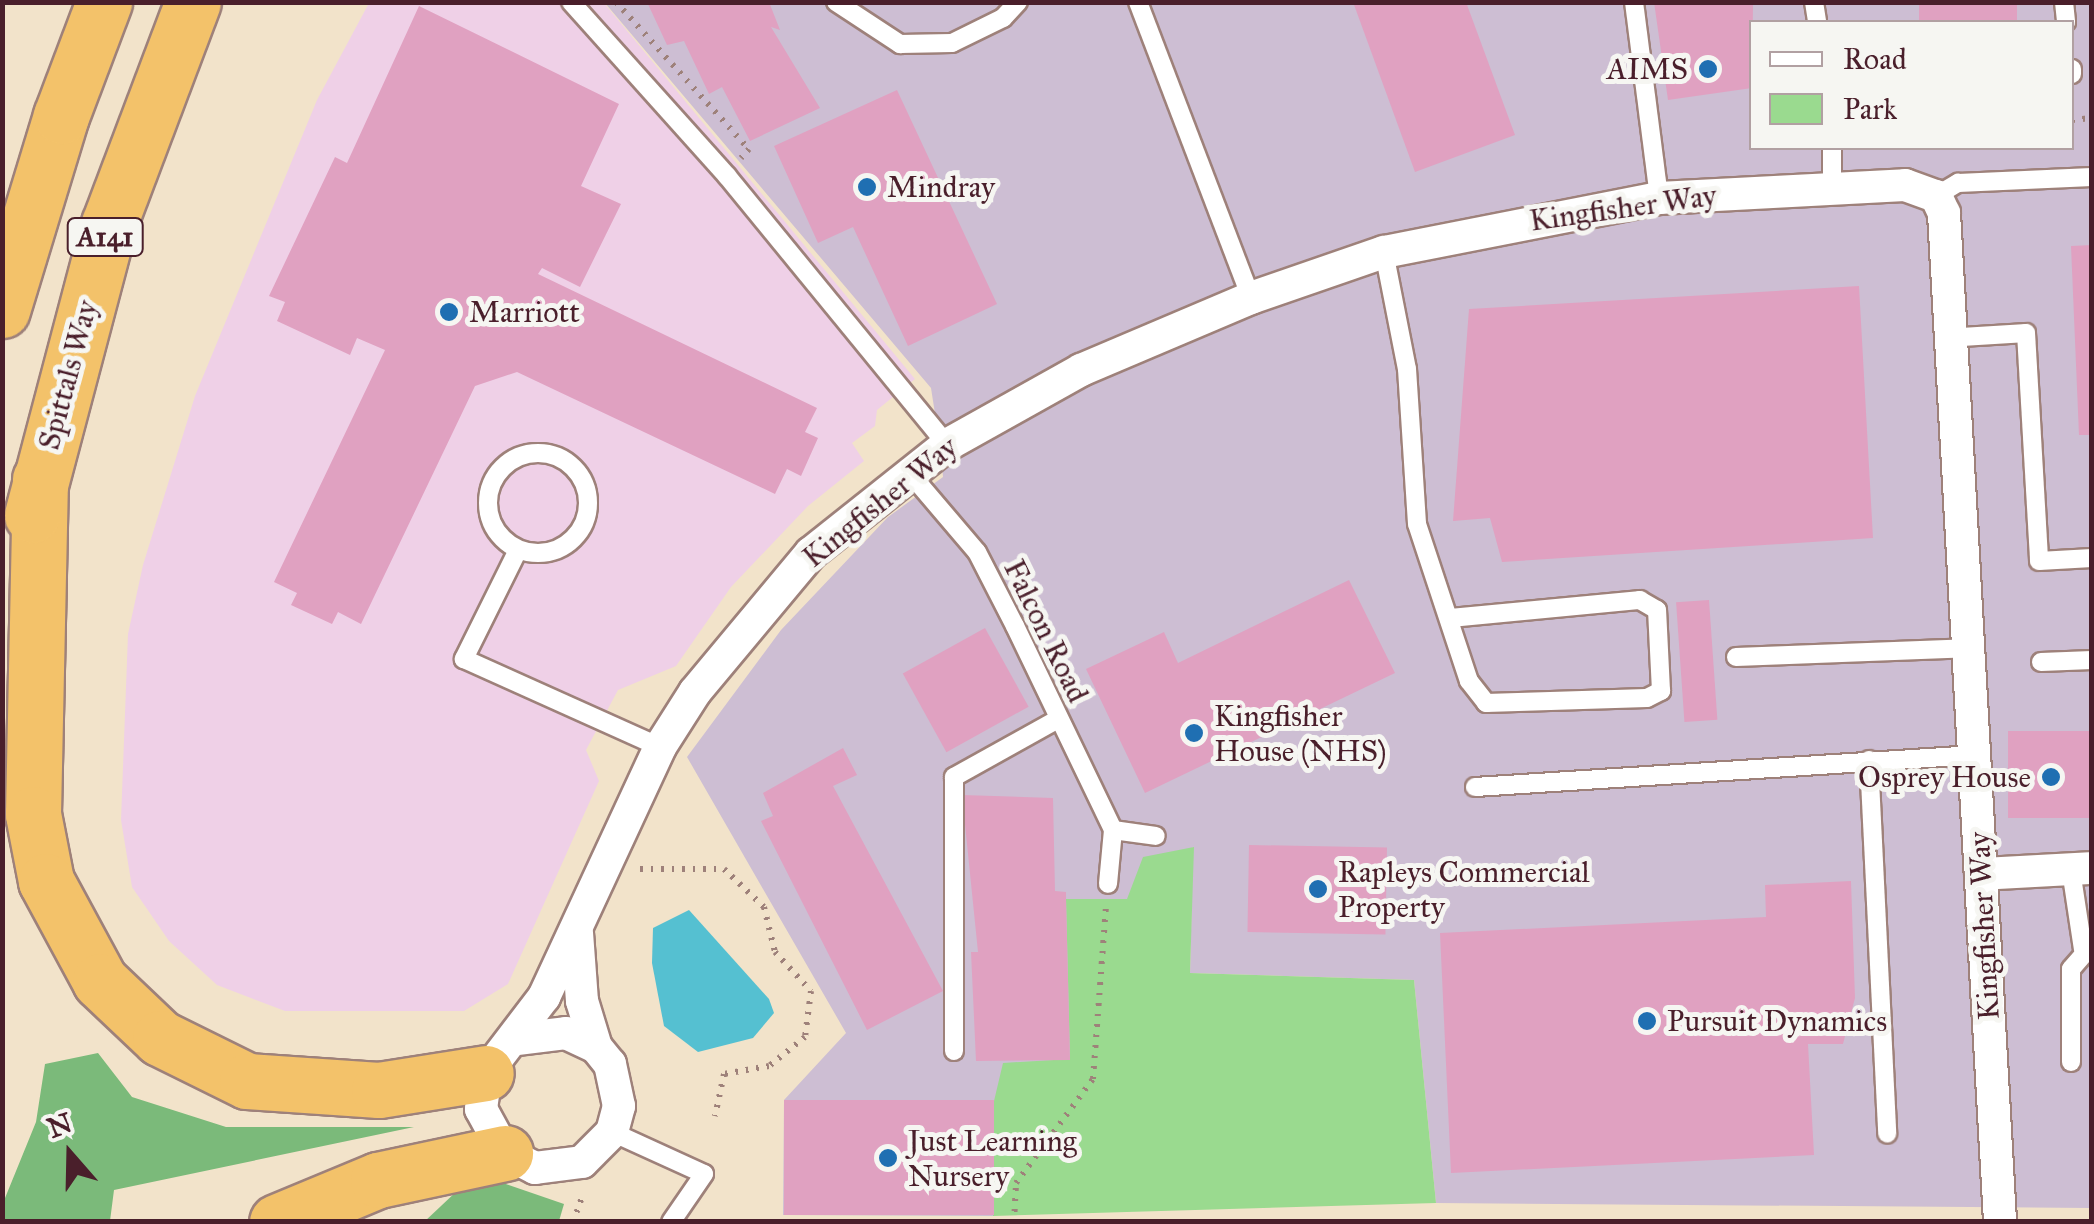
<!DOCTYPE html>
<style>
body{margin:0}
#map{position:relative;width:2094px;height:1224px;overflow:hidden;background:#f2e3ca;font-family:"IM FELL Great Primer",serif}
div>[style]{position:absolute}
.built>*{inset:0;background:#efd0e7}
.industrial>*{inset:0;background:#cdbed3}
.green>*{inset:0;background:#9ada8f}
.forest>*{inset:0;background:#7bba7a}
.water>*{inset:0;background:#55c0d1}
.building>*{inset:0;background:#e0a1c1;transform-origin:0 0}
.path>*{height:6px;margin-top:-3px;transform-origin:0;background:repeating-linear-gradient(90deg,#9e817a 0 2.5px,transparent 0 10.5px)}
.roads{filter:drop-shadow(2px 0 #9e817a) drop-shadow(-2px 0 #9e817a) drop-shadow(0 2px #9e817a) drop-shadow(0 -2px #9e817a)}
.lane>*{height:18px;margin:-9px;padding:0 9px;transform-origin:9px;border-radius:9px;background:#fff}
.lane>.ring{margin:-9px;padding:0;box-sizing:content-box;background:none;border:18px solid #fff;border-radius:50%}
.street>*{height:32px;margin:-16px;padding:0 16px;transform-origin:16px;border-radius:16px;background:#fff}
.highway>*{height:55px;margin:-27.5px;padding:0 27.5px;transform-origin:27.5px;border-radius:27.5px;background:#f3c26a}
.dots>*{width:28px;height:28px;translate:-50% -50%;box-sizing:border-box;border:5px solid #f6f6f2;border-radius:50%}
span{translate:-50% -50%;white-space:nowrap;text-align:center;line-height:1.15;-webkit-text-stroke:10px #f6f6f2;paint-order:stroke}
.shield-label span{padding:2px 8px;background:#f6f6f2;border:2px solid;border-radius:8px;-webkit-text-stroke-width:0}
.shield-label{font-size:28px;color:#4a1f2b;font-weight:700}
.poi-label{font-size:30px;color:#4a1f2b}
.right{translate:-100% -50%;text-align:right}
.left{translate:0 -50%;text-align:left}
.street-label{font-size:30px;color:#4a1f2b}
.frame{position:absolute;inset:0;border:5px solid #4a1f2b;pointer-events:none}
.legend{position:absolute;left:1749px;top:20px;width:325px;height:130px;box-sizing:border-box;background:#f6f6f2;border:2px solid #b1a0a2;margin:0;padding:12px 18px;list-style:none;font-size:30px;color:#4a1f2b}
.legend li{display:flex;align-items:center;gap:20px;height:50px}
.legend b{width:50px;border:2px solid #b1a0a2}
.north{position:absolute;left:20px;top:1104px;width:100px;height:100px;-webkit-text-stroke:8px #f6f6f2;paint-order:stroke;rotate:340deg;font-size:28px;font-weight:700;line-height:40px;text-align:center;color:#4a1f2b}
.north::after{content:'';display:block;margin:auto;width:35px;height:45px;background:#4a1f2b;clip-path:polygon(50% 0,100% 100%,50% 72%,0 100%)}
</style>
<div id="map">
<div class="built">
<i style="clip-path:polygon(369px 3px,604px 3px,915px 379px,877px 410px,875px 426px,852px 443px,864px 461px,808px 506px,731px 587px,676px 666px,618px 690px,586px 750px,599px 781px,508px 984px,464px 1011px,285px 1011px,217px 985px,169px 941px,132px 887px,121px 820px,128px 634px,143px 565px,195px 396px,317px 100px)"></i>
</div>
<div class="industrial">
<i style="clip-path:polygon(evenodd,605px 3px,2091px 3px,2091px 1208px,1436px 1203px,1414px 980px,1190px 973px,1193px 847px,1070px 1060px,994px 1101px,993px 1216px,783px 1215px,784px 1100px,846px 1033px,687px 757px,781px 630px,888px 517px,943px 477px,941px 452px,931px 388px,605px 3px,1752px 22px,2072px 22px,2072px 148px,1752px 148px,1752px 22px)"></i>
</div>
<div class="green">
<i style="clip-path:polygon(1194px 847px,1190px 973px,1414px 980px,1436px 1203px,993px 1216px,994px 1101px,1003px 1063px,1070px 1059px,1066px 899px,1127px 899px,1143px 857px)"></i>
</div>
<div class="forest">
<i style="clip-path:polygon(98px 1053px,132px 1097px,226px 1127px,414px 1127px,114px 1190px,110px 1221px,3px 1221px,3px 1203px,36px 1122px,45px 1064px)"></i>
<i style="clip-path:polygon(503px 1183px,564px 1204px,559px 1221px,424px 1222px,458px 1190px)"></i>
</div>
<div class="water">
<i style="clip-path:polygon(689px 910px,769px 999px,774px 1013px,753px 1038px,698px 1052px,664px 1026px,652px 963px,653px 928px)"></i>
</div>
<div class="building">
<i style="clip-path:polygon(647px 2px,769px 2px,780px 30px,771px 27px,820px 108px,750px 141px,722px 87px,709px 94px,684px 41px,667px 45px)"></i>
<i style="clip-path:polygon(1353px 2px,1466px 2px,1515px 135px,1415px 172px)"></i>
<i style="clip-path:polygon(1654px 2px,1753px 2px,1752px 88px,1668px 100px)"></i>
<i style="left:1919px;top:2px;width:98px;height:20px"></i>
<i style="clip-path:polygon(419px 6px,619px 104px,581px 186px,621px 204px,580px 287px,542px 268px,538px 274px,817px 408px,805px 432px,818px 438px,801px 476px,787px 469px,775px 494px,517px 372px,475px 386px,361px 624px,338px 612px,332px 624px,291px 605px,297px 593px,274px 582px,385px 350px,357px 338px,350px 355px,277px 321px,285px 302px,269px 296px,335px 157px,347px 163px)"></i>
<i style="clip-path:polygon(897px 90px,997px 304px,908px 346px,853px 227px,818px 243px,774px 146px)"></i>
<i style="clip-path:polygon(2092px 245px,2092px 435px,2079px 435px,2071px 246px)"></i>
<i style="clip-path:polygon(1859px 286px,1873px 538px,1502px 562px,1490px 518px,1453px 521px,1469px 309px)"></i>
<i style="clip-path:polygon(1349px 580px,1395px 673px,1145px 793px,1086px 669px,1164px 632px,1178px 663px)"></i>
<i style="left:1709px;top:600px;width:120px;height:33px;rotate:86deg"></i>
<i style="left:985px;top:628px;width:90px;height:94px;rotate:61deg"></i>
<i style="left:2092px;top:731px;width:87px;height:84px;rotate:90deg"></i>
<i style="clip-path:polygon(843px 748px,857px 775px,833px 786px,943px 991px,867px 1030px,761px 821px,773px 816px,763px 793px)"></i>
<i style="clip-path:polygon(962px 795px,1053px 798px,1055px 891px,1066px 892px,1066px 899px,1070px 1060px,976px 1061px,971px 952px,978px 952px)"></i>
<i style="left:1249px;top:845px;width:138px;height:87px;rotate:1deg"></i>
<i style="clip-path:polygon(1851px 881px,1855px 998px,1843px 1044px,1808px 1044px,1814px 1155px,1451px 1173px,1440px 933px,1766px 917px,1765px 885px)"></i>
<i style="left:784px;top:1100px;width:210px;height:115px"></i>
</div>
<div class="path">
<i style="left:616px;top:2px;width:198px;rotate:47.9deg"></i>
<i style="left:749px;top:149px;width:12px;rotate:132deg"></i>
<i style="left:2072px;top:120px;width:20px;rotate:-6deg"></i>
<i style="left:640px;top:869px;width:84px"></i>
<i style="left:724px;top:869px;width:55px;rotate:43.5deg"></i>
<i style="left:764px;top:907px;width:46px;rotate:76.3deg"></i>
<i style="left:775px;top:952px;width:53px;rotate:47.3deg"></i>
<i style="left:811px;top:991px;width:46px;rotate:97.4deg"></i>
<i style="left:805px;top:1037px;width:46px;rotate:141.1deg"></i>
<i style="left:769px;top:1066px;width:46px;rotate:169.9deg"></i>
<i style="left:724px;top:1074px;width:43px;rotate:102.1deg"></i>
<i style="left:573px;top:1222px;width:30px;rotate:-70deg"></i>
<i style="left:1014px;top:1222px;width:39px;rotate:-87deg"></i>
<i style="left:1016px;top:1183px;width:129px;rotate:-53.5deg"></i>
<i style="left:1093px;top:1079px;width:171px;rotate:-85.7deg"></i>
</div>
<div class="roads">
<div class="lane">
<i style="left:571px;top:2px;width:234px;rotate:48.1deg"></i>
<i style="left:727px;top:176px;width:348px;rotate:50.7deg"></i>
<i style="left:836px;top:2px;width:77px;rotate:33.3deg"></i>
<i style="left:900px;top:44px;width:52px;rotate:-1.1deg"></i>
<i style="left:952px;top:43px;width:57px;rotate:-26.1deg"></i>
<i style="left:1003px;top:18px;width:22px;rotate:-47deg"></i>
<i style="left:1138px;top:2px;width:317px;rotate:69.1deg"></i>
<i style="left:1634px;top:2px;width:198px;rotate:82.7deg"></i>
<i style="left:1814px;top:2px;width:20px;rotate:81deg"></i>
<i style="left:2064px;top:2px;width:20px;rotate:84deg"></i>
<i style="left:2072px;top:69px;width:5px;rotate:90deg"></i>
<i style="left:1832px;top:187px;width:39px;rotate:-90deg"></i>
<i style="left:1936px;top:196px;width:26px;rotate:-31deg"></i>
<i style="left:1958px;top:183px;width:134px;rotate:-2.6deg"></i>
<i style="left:1384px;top:252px;width:119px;rotate:78.9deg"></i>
<i style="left:1407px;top:369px;width:155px;rotate:86.3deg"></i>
<i style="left:1417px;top:524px;width:165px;rotate:71.7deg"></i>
<i style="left:1469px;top:681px;width:28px;rotate:52deg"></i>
<i style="left:1486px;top:703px;width:161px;rotate:-1.8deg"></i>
<i style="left:1647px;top:698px;width:16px;rotate:-27deg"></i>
<i style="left:1661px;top:691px;width:81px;rotate:-92.8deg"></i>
<i style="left:1657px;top:610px;width:20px;rotate:-150deg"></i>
<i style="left:1640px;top:600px;width:192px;rotate:174.6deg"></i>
<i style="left:1946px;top:338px;width:80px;rotate:-3.6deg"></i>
<i style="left:2026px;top:333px;width:228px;rotate:86.7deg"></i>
<i style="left:2039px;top:561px;width:53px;rotate:-3.2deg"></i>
<i class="ring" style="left:488px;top:453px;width:82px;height:82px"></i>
<i style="left:908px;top:471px;width:106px;rotate:49.6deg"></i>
<i style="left:977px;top:552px;width:83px;rotate:62.8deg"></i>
<i style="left:1015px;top:626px;width:226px;rotate:64.3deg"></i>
<i style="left:1113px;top:830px;width:54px;rotate:95.3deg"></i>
<i style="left:518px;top:550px;width:122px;rotate:116.4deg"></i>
<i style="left:464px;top:659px;width:215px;rotate:24.2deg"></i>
<i style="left:1736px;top:657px;width:231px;rotate:-2.2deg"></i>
<i style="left:2041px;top:662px;width:51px;rotate:-2.2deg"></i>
<i style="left:1869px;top:760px;width:374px;rotate:87.2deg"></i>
<i style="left:1475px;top:787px;width:501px;rotate:-3.66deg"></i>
<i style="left:1113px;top:830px;width:43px;rotate:7.9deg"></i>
<i style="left:2071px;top:870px;width:80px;rotate:81.4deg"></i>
<i style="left:954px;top:1051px;width:274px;rotate:-90deg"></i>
<i style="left:954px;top:777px;width:119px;rotate:-29.1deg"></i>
<i style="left:2071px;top:1062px;width:93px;rotate:-90deg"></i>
<i style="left:2071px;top:969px;width:32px;rotate:-49deg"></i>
<i style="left:612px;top:1132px;width:101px;rotate:24.5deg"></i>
<i style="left:704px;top:1174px;width:58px;rotate:124.5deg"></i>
</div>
<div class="street">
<i style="left:1981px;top:874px;width:111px;rotate:-3.1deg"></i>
<i style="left:577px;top:933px;width:68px;rotate:85.8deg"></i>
<i style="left:582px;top:1001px;width:48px;rotate:73.1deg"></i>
<i style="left:517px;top:1039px;width:49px;rotate:-7deg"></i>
<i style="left:566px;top:1033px;width:33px;rotate:25deg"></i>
<i style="left:596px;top:1047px;width:22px;rotate:51deg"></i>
<i style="left:610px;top:1064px;width:43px;rotate:77.9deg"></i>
<i style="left:619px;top:1106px;width:27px;rotate:105deg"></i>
<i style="left:612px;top:1132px;width:42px;rotate:135deg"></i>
<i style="left:582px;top:1162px;width:47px;rotate:172.7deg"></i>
<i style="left:535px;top:1168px;width:34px;rotate:-153deg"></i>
<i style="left:505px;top:1153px;width:50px;rotate:-118.6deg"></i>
<i style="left:481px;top:1109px;width:36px;rotate:-82deg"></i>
<i style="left:486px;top:1073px;width:96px;rotate:-52.7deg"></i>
<i style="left:544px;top:997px;width:276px;rotate:-65.1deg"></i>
<i style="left:660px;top:747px;width:65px;rotate:-57.5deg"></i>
<i style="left:695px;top:692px;width:181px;rotate:-50.2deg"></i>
<i style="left:811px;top:553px;width:174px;rotate:-38.5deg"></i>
<i style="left:947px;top:445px;width:154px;rotate:-29.2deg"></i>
<i style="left:1081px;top:370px;width:185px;rotate:-23deg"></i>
<i style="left:1251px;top:298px;width:141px;rotate:-19.1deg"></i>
<i style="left:1384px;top:252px;width:280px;rotate:-11.1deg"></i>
<i style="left:1659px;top:198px;width:246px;rotate:-3deg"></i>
<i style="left:1905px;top:185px;width:33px;rotate:20deg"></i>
<i style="left:1936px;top:196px;width:19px;rotate:65deg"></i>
<i style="left:1944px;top:213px;width:1011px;rotate:86.82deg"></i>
</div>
<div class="highway">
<i style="left:2px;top:310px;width:203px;rotate:-73.1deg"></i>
<i style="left:61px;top:116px;width:122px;rotate:-69.3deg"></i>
<i style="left:40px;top:479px;width:335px;rotate:91.2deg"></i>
<i style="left:33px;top:814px;width:68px;rotate:79deg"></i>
<i style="left:46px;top:881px;width:114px;rotate:61.6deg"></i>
<i style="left:100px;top:981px;width:83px;rotate:43.5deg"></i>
<i style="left:160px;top:1038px;width:97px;rotate:26.3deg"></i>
<i style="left:247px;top:1081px;width:132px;rotate:3.9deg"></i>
<i style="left:379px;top:1090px;width:108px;rotate:-9deg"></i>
<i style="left:32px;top:515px;width:301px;rotate:-75.2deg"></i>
<i style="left:109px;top:224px;width:237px;rotate:-69.3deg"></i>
<i style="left:277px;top:1222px;width:109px;rotate:-22.6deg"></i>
<i style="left:378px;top:1180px;width:130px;rotate:-12deg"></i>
</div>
</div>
<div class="dots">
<i style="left:1708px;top:69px;background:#1f6fb2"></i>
<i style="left:867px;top:187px;background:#1f6fb2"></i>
<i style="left:449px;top:312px;background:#1f6fb2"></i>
<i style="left:1194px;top:733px;background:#1f6fb2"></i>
<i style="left:2051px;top:777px;background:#1f6fb2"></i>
<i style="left:1318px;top:889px;background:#1f6fb2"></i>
<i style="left:1647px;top:1021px;background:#1f6fb2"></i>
<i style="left:888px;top:1158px;background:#1f6fb2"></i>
</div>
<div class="shield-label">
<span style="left:105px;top:237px">A141</span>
</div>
<div class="poi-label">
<span class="right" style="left:1688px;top:69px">AIMS</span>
<span class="left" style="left:887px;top:187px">Mindray</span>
<span class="left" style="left:469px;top:312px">Marriott</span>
<span class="left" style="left:1214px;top:733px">Kingfisher<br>House (NHS)</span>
<span class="right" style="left:2031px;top:777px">Osprey House</span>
<span class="left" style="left:1338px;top:889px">Rapleys Commercial<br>Property</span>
<span class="left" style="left:1667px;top:1021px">Pursuit Dynamics</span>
<span class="left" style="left:908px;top:1158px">Just Learning<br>Nursery</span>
</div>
<div class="street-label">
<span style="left:1623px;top:208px;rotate:-8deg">Kingfisher Way</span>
<span style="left:68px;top:375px;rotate:-75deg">Spittals Way</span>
<span style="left:880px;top:502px;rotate:-39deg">Kingfisher Way</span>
<span style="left:1046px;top:631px;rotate:64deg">Falcon Road</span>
<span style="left:1984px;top:926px;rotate:-93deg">Kingfisher Way</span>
</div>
<div class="frame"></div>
<ul class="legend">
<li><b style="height:12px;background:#fff"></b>Road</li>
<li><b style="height:28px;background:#9ada8f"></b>Park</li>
</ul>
<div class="north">N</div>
</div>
